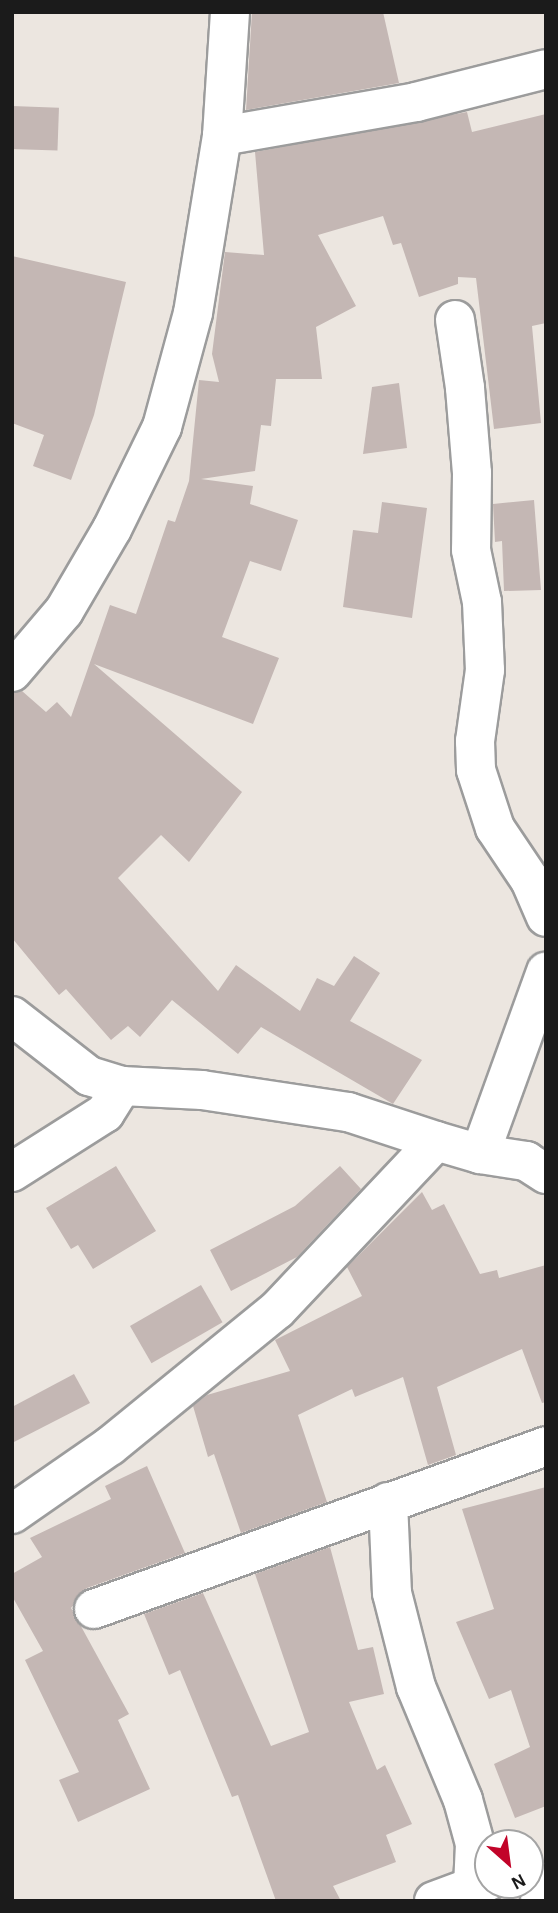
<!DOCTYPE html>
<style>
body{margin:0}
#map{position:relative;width:558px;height:1913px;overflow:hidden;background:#ece6e0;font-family:"Alegreya Sans",sans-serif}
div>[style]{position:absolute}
.building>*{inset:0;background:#c4b7b4;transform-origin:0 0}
.roads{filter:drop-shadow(2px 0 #9c9c9c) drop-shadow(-2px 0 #9c9c9c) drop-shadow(0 2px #9c9c9c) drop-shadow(0 -2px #9c9c9c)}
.minor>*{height:38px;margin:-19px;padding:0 19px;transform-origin:19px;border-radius:19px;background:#fff}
span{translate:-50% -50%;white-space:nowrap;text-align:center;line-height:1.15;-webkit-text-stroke:6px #fff;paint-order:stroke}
.frame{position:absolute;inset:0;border:14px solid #1b1b1b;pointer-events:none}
.north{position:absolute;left:474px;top:1829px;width:70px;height:70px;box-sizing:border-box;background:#fff;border:2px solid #a4a4a4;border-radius:50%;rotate:152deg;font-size:19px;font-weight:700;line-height:28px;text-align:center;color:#1b1b1b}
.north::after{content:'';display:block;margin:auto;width:24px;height:32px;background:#c20329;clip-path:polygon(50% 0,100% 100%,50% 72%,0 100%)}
</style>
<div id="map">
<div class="building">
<i style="clip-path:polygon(252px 12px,383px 12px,399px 83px,246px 110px)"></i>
<i style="left:12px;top:106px;width:47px;height:43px;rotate:2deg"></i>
<i style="clip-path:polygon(467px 112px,472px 132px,546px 114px,546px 323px,532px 326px,541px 423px,494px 429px,476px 278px,458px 277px,458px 284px,419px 297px,401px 243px,393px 245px,383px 216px,318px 235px,356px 306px,316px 327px,322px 379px,276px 379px,271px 426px,261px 425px,255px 471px,201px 479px,253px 486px,250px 504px,298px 520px,281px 571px,250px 561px,222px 637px,279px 658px,253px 724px,94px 664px,242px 792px,189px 862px,161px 835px,118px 878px,218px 991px,236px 965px,300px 1011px,317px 978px,334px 986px,354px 956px,380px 973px,350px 1021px,422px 1060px,393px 1104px,261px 1027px,238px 1054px,172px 1000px,140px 1037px,128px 1026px,111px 1040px,66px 989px,59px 995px,12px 938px,12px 693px,22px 691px,46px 712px,57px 702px,71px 717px,110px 605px,136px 614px,168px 520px,175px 522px,189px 481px,199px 380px,219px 382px,212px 354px,225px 252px,264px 255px,255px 152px)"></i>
<i style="clip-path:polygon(12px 256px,126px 282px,94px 415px,71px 480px,33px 466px,44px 435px,12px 423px)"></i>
<i style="clip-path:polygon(399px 383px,407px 448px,363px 454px,372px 387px)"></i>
<i style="clip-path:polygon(534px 500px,541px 590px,504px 591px,502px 541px,495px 542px,493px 504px)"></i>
<i style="clip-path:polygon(382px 502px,427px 508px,412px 618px,343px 607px,353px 530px,378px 533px)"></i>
<i style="clip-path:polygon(116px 1166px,156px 1231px,93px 1269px,78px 1245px,71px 1249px,46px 1208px)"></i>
<i style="clip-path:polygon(340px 1166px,361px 1189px,297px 1257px,231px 1291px,210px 1250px,295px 1206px)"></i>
<i style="clip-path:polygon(422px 1192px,432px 1210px,444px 1204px,480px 1274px,497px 1270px,499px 1278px,546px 1265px,546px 1402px,542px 1403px,522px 1349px,437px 1387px,456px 1455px,428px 1465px,403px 1377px,355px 1397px,352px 1389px,298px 1415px,327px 1502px,241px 1533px,214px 1454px,208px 1457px,193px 1406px,207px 1395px,290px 1371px,275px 1340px,362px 1296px,347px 1267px)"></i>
<i style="left:201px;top:1285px;width:43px;height:82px;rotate:60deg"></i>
<i style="clip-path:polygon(74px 1374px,90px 1403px,12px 1443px,12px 1407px)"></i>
<i style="clip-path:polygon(147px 1466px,185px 1553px,87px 1588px,71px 1608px,129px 1714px,118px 1720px,150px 1789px,78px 1822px,59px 1780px,79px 1772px,25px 1660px,43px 1651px,12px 1596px,12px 1574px,42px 1557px,30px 1538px,111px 1499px,105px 1486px)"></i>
<i style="clip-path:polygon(546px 1487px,546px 1806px,515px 1818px,494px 1764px,530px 1747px,511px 1690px,489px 1699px,456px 1622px,494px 1609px,462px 1509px)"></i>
<i style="clip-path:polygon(330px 1547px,358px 1650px,373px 1647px,384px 1694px,349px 1702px,377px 1770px,385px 1765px,412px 1824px,386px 1835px,396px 1862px,333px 1886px,341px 1901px,276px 1901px,238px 1795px,232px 1797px,180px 1670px,169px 1675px,144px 1614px,203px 1593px,271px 1746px,309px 1732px,255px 1574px)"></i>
</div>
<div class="roads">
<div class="minor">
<i style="left:222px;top:136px;width:197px;rotate:-9.9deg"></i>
<i style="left:416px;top:102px;width:134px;rotate:-14.2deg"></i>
<i style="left:455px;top:320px;width:69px;rotate:81.6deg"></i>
<i style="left:465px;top:388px;width:85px;rotate:85.3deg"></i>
<i style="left:472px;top:473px;width:77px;rotate:90.7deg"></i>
<i style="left:471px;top:550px;width:53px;rotate:78.1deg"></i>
<i style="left:482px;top:602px;width:68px;rotate:87.5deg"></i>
<i style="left:485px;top:670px;width:72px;rotate:98deg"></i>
<i style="left:475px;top:741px;width:29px;rotate:88deg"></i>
<i style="left:476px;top:770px;width:61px;rotate:71.9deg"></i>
<i style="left:495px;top:828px;width:63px;rotate:56.1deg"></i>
<i style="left:530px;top:880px;width:40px;rotate:66.6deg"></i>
<i style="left:12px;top:672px;width:80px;rotate:-49.6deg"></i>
<i style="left:64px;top:611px;width:95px;rotate:-59.7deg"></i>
<i style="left:112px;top:529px;width:114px;rotate:-63.9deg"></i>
<i style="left:162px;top:427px;width:118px;rotate:-74.8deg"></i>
<i style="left:193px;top:313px;width:179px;rotate:-80.7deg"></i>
<i style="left:222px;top:136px;width:124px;rotate:-86.3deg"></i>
<i style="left:12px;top:1016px;width:98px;rotate:37.9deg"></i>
<i style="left:89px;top:1076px;width:34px;rotate:17deg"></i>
<i style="left:122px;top:1086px;width:80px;rotate:2.9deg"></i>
<i style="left:202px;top:1090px;width:148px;rotate:8.6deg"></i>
<i style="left:348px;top:1112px;width:93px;rotate:18.2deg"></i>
<i style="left:480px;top:1154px;width:194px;rotate:-70.1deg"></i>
<i style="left:12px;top:1172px;width:110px;rotate:-32.4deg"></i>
<i style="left:105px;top:1113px;width:32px;rotate:-58deg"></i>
<i style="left:388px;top:1502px;width:91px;rotate:87.5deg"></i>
<i style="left:392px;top:1593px;width:97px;rotate:75.7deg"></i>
<i style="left:416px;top:1687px;width:122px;rotate:67.4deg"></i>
<i style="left:463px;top:1800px;width:46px;rotate:74.7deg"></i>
<i style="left:475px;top:1844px;width:42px;rotate:92.7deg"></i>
<i style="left:12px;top:1514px;width:119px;rotate:-34.8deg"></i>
<i style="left:110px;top:1446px;width:215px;rotate:-39.2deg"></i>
<i style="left:277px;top:1310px;width:232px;rotate:-46.7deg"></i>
<i style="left:436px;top:1141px;width:46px;rotate:16.5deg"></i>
<i style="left:480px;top:1154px;width:47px;rotate:8.7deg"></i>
<i style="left:526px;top:1161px;width:24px;rotate:33deg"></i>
<i style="left:94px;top:1609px;width:480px;rotate:-19.8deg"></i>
<i style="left:434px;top:1901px;width:58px;rotate:-20.3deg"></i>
<i style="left:540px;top:1901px;width:18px;rotate:-71deg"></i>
</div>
</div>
<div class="frame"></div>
<div class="north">N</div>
</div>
